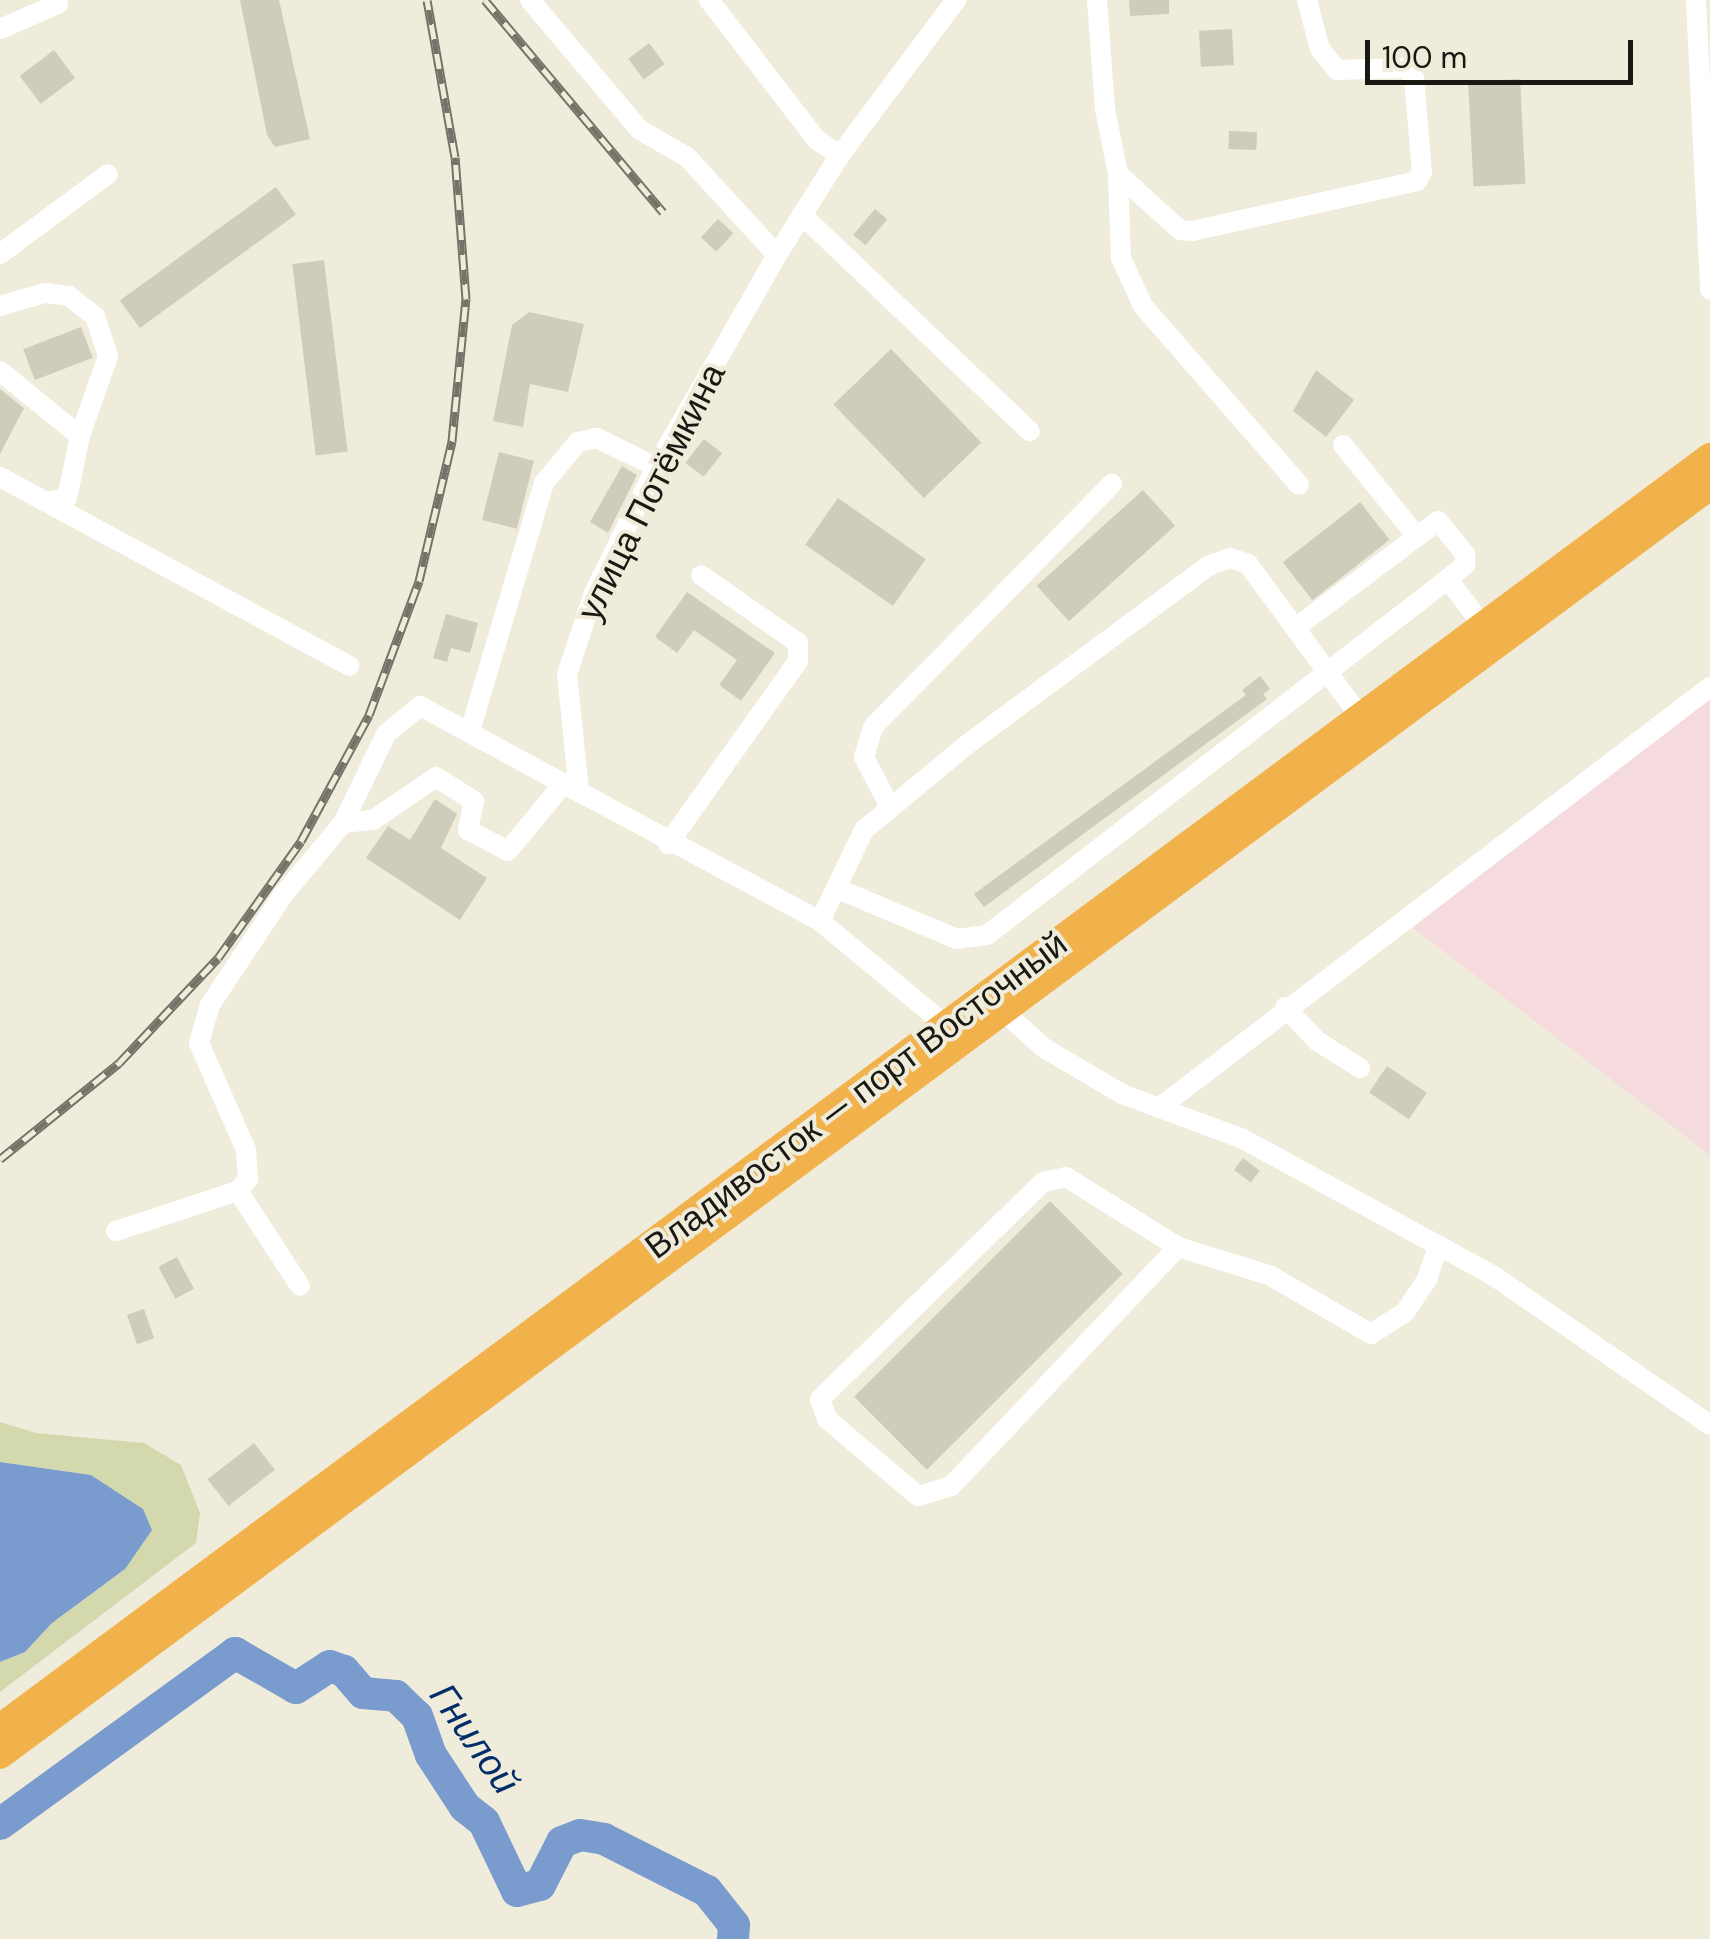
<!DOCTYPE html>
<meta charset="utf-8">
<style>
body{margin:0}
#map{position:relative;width:1710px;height:1939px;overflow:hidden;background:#f0ecdb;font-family:"DM Sans",sans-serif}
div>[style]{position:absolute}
.industrial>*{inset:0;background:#f5dade}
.green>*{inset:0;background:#d3d9ad}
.water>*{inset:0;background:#799bcd}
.river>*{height:32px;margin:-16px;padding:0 16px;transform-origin:16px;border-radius:16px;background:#799bcd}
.building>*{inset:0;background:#d0ccbb;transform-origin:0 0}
.minor>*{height:20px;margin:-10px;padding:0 10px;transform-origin:10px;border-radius:10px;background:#fff}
.highway>*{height:28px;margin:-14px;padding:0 14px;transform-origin:14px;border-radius:14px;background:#f1b24b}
.rail>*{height:9px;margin-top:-4.5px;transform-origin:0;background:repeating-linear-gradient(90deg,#f0ecdb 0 15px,#757368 0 30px);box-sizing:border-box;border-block:2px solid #757368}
span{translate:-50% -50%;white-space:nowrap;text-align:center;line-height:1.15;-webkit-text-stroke:8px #f0ecdb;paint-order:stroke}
.street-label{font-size:35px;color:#191812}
.water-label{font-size:38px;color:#012d69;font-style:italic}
.scale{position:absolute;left:1365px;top:40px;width:268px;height:45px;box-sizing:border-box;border:5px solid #191812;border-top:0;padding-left:12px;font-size:30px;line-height:35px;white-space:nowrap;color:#191812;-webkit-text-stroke:8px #f0ecdb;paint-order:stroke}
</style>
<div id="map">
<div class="industrial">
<i style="clip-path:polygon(1710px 695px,1710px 1155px,1413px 928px)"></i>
</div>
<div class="green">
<i style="clip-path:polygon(0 1422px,36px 1433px,144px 1443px,181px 1465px,200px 1513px,196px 1543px,0 1692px,0 1662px,25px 1652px,52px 1623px,125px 1569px,143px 1509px,91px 1475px,0 1462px)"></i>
</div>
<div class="water">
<i style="clip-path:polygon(0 1462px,91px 1475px,143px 1509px,152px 1530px,125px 1569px,52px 1623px,25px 1652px,0 1662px)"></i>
</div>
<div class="river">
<i style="left:0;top:1824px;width:291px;rotate:-36deg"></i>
<i style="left:235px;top:1653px;width:70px;rotate:29.8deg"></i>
<i style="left:296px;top:1688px;width:40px;rotate:-32.9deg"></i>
<i style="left:330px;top:1666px;width:15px;rotate:20deg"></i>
<i style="left:344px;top:1671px;width:29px;rotate:49deg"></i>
<i style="left:363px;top:1693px;width:33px;rotate:5deg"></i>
<i style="left:396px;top:1696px;width:29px;rotate:44deg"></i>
<i style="left:417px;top:1716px;width:41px;rotate:70.3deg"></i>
<i style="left:431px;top:1755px;width:62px;rotate:56.8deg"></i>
<i style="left:465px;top:1807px;width:24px;rotate:38deg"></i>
<i style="left:484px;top:1822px;width:76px;rotate:64.4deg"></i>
<i style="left:517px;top:1891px;width:24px;rotate:-15deg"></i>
<i style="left:540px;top:1885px;width:48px;rotate:-62.9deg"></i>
<i style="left:562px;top:1842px;width:19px;rotate:-21deg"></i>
<i style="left:580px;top:1835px;width:24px;rotate:9deg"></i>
<i style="left:604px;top:1839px;width:115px;rotate:26.8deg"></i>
<i style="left:707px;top:1891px;width:43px;rotate:51.5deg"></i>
<i style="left:734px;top:1925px;width:14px;rotate:94deg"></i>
</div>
<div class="building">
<i style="clip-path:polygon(240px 0,279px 0,310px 139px,275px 147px,267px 135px)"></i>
<i style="clip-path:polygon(1129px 0,1169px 0,1169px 14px,1130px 16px)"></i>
<i style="left:1232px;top:29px;width:36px;height:33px;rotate:87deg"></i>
<i style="left:649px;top:43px;width:26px;height:26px;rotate:53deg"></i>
<i style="left:54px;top:50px;width:35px;height:43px;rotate:53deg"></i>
<i style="left:1520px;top:79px;width:105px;height:52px;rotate:87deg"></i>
<i style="left:1229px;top:131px;width:28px;height:18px;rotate:2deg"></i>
<i style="left:276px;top:187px;width:34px;height:193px;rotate:54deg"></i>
<i style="left:875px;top:209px;width:16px;height:34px;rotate:40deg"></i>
<i style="left:718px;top:219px;width:21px;height:25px;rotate:43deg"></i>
<i style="left:324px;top:260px;width:193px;height:32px;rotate:83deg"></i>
<i style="clip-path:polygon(529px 312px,584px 324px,568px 392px,530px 384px,523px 427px,493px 421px,512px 325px)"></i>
<i style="left:81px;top:327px;width:33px;height:62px;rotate:69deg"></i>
<i style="left:891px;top:349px;width:130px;height:80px;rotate:46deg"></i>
<i style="clip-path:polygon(1316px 370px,1354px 400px,1326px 437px,1293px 411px)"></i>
<i style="clip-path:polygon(0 389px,24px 408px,0 454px)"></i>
<i style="left:704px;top:439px;width:23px;height:30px;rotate:38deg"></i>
<i style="left:499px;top:452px;width:36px;height:70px;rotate:14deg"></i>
<i style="clip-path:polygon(622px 466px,637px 475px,608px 533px,590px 522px)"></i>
<i style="left:1143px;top:490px;width:48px;height:143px;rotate:48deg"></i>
<i style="left:838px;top:498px;width:107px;height:57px;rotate:35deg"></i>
<i style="left:1360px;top:502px;width:48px;height:98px;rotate:52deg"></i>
<i style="clip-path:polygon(687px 592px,775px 653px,741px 701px,719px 685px,737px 660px,694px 630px,677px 653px,655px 637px)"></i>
<i style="clip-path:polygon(446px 614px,478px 623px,470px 653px,451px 648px,447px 662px,433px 658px)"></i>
<i style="clip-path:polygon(1260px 676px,1270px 689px,1263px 694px,1267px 699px,984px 907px,974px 894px,1246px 695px,1242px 690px)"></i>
<i style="clip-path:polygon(435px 799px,457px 814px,441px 848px,487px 878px,460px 920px,366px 858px,388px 826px,410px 840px)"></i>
<i style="left:1387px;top:1066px;width:48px;height:32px;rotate:34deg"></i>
<i style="left:1243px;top:1158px;width:21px;height:15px;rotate:37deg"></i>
<i style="left:1050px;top:1201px;width:103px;height:277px;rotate:45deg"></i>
<i style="left:177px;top:1257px;width:36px;height:21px;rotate:62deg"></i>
<i style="left:144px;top:1309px;width:31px;height:18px;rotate:71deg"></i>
<i style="left:254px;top:1443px;width:34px;height:59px;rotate:52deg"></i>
</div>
<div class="minor">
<i style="left:530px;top:0;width:170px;rotate:49.8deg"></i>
<i style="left:640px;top:130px;width:54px;rotate:29.9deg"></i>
<i style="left:687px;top:157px;width:133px;rotate:47.4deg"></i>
<i style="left:709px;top:0;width:177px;rotate:52.4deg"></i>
<i style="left:817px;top:140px;width:27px;rotate:33deg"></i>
<i style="left:1097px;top:0;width:109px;rotate:85.8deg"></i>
<i style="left:1105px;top:109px;width:66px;rotate:78.7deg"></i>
<i style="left:1118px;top:174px;width:84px;rotate:88deg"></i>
<i style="left:1121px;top:258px;width:53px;rotate:65.4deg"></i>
<i style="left:1143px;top:306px;width:237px;rotate:48.9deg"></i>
<i style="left:1696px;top:0;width:290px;rotate:87.2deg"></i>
<i style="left:0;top:29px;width:63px;rotate:-23.3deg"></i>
<i style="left:58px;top:4px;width:4px;rotate:-117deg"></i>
<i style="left:1118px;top:174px;width:84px;rotate:42.1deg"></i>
<i style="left:1180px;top:230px;width:12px;rotate:5deg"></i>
<i style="left:1192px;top:231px;width:230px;rotate:-12.5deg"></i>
<i style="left:1417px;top:181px;width:10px;rotate:-61deg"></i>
<i style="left:1422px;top:172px;width:94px;rotate:-94.9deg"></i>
<i style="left:1414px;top:78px;width:13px;rotate:-129deg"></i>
<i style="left:1406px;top:68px;width:69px;rotate:178.3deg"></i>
<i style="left:1337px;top:70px;width:27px;rotate:-129deg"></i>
<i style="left:1320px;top:49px;width:51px;rotate:-104.9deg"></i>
<i style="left:802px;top:215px;width:314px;rotate:43.5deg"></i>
<i style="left:0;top:254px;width:134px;rotate:-36.5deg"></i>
<i style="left:0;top:306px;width:47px;rotate:-16.1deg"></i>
<i style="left:45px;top:293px;width:24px;rotate:7deg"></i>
<i style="left:69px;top:296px;width:33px;rotate:38deg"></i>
<i style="left:95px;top:316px;width:42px;rotate:72deg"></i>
<i style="left:108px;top:356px;width:85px;rotate:109.3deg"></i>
<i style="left:0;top:371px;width:103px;rotate:39.1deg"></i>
<i style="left:80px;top:436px;width:63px;rotate:101.8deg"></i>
<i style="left:67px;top:498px;width:22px;rotate:170deg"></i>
<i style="left:1343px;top:445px;width:113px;rotate:51.1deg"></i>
<i style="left:0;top:477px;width:397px;rotate:28.4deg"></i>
<i style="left:1298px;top:626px;width:175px;rotate:-36.9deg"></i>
<i style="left:1438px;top:521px;width:43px;rotate:50.7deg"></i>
<i style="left:1465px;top:554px;width:11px;rotate:90deg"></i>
<i style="left:1465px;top:565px;width:22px;rotate:141deg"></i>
<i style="left:1448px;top:579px;width:59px;rotate:53.3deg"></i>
<i style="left:470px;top:731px;width:259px;rotate:-73.4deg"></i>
<i style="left:544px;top:483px;width:53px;rotate:-50.3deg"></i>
<i style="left:578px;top:442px;width:19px;rotate:-12deg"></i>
<i style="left:597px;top:438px;width:66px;rotate:26.2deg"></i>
<i style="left:890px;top:807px;width:56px;rotate:-117.5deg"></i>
<i style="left:864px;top:757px;width:31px;rotate:-73deg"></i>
<i style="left:873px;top:727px;width:341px;rotate:-45.5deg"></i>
<i style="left:343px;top:823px;width:30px;rotate:-6deg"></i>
<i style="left:373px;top:820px;width:76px;rotate:-34.3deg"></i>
<i style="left:436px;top:777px;width:45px;rotate:32.3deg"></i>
<i style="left:474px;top:801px;width:30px;rotate:102deg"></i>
<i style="left:468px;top:830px;width:45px;rotate:27.7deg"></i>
<i style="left:508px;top:851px;width:88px;rotate:-50.5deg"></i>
<i style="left:668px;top:844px;width:224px;rotate:-54.6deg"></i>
<i style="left:798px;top:661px;width:18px;rotate:-90deg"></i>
<i style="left:798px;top:643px;width:118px;rotate:-145deg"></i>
<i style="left:838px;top:889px;width:129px;rotate:22.8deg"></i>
<i style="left:957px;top:939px;width:30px;rotate:-8deg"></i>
<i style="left:987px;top:935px;width:582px;rotate:-37.68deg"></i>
<i style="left:820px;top:921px;width:101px;rotate:-64.2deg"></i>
<i style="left:864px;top:830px;width:131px;rotate:-39.7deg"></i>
<i style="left:965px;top:746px;width:302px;rotate:-36.5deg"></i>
<i style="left:1208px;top:566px;width:23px;rotate:-20deg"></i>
<i style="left:1230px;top:558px;width:19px;rotate:18deg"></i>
<i style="left:1248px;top:564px;width:191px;rotate:53.7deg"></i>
<i style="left:1285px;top:1007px;width:47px;rotate:46.7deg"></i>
<i style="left:1317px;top:1041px;width:51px;rotate:32.1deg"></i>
<i style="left:1004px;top:1012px;width:54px;rotate:42deg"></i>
<i style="left:1044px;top:1048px;width:91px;rotate:30.5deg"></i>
<i style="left:1122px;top:1094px;width:129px;rotate:20.4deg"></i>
<i style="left:1243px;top:1139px;width:286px;rotate:28.6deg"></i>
<i style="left:1494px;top:1276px;width:262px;rotate:34.6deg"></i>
<i style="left:948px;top:1027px;width:166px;rotate:-140.4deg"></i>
<i style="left:820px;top:921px;width:273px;rotate:-151.8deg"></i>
<i style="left:579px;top:792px;width:119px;rotate:-95.8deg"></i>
<i style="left:567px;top:674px;width:85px;rotate:-71.6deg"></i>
<i style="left:594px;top:593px;width:140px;rotate:-63.8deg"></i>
<i style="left:656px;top:467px;width:244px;rotate:-60.3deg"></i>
<i style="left:777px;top:255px;width:118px;rotate:-57.8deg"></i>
<i style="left:840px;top:155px;width:194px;rotate:-53.2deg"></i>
<i style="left:1159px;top:1108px;width:693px;rotate:-37.38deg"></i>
<i style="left:238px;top:1191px;width:113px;rotate:56.9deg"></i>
<i style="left:116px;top:1231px;width:128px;rotate:-18.2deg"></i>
<i style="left:238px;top:1191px;width:16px;rotate:-50deg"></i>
<i style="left:248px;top:1179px;width:29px;rotate:-94deg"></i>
<i style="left:246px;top:1150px;width:117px;rotate:-113.7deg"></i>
<i style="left:199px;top:1043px;width:40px;rotate:-74deg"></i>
<i style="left:210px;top:1005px;width:132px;rotate:-56.4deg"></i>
<i style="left:283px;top:895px;width:94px;rotate:-50.2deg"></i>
<i style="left:343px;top:823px;width:99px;rotate:-64.2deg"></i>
<i style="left:386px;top:734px;width:44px;rotate:-39.5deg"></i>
<i style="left:420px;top:706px;width:181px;rotate:28.4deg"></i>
<i style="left:1178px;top:1247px;width:330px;rotate:133.5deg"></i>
<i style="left:951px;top:1486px;width:34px;rotate:163deg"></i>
<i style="left:918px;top:1496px;width:119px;rotate:-139.8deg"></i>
<i style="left:827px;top:1419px;width:21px;rotate:-109deg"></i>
<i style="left:820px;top:1399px;width:311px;rotate:-44.2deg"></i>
<i style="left:1043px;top:1182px;width:24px;rotate:-12deg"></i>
<i style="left:1066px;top:1177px;width:132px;rotate:32deg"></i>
<i style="left:1178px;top:1247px;width:95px;rotate:17.1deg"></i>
<i style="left:1269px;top:1275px;width:118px;rotate:30deg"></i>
<i style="left:1371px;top:1334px;width:40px;rotate:-32.9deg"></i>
<i style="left:1405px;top:1312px;width:40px;rotate:-56deg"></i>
<i style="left:1427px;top:1279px;width:36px;rotate:-71deg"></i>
</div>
<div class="highway">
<i style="left:0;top:1728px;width:2131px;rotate:-36.62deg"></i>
<i style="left:0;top:1755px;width:2129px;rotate:-36.58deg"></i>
</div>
<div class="rail">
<i style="left:485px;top:0;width:277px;rotate:50deg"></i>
<i style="left:0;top:1159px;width:153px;rotate:-38.9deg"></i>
<i style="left:119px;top:1063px;width:144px;rotate:-46.7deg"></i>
<i style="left:218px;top:958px;width:143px;rotate:-54.6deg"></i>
<i style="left:301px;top:841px;width:143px;rotate:-61.6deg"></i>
<i style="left:369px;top:715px;width:143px;rotate:-69.5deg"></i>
<i style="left:419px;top:581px;width:144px;rotate:-76.7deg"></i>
<i style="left:452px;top:441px;width:143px;rotate:-84.4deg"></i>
<i style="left:466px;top:299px;width:142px;rotate:-94.4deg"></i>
<i style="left:455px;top:157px;width:159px;rotate:-100.1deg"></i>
</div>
<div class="street-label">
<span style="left:651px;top:492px;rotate:-63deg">улица Потёмкина</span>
<span style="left:856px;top:1095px;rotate:-37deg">Владивосток — порт Восточный</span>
</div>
<div class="water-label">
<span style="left:474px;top:1739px;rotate:55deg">Гнилой</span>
</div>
<div class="scale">100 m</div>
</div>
